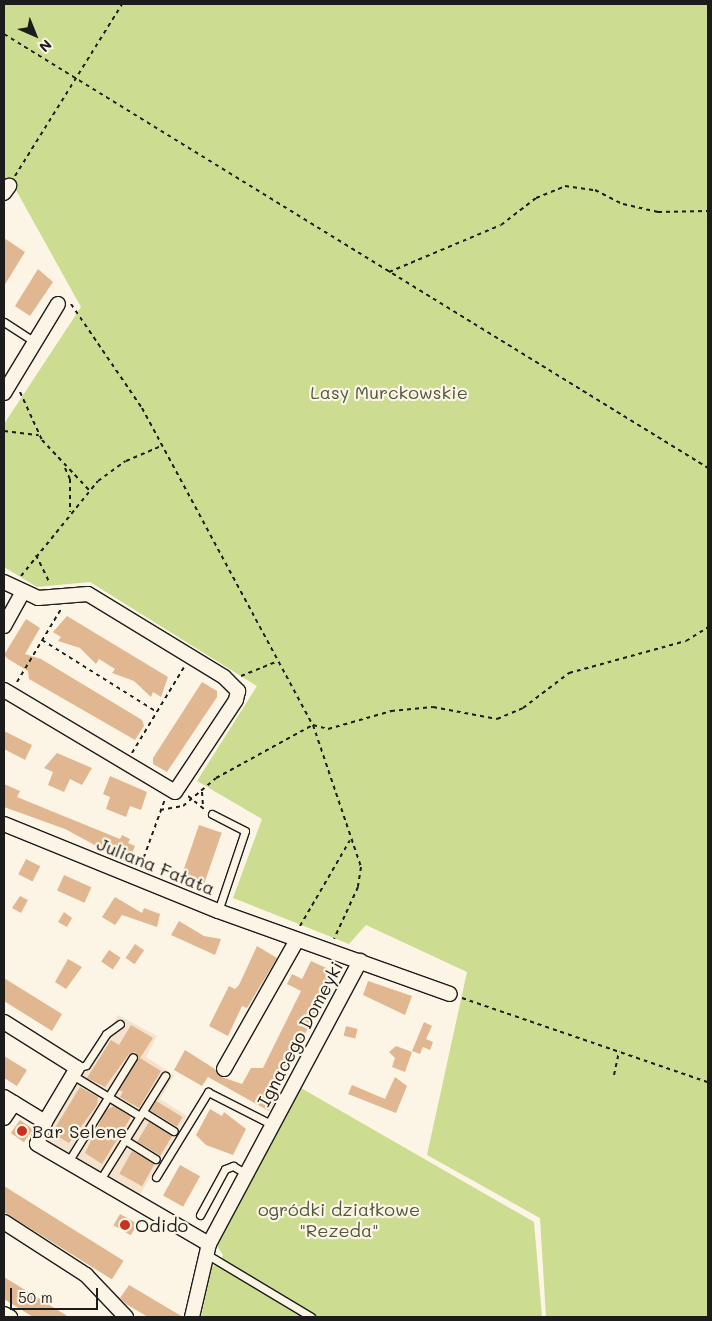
<!DOCTYPE html>
<meta charset="utf-8">
<style>
body{margin:0}
#map{position:relative;width:712px;height:1321px;overflow:hidden;background:#fcf5e5;font-family:Mali,sans-serif}
div>[style]{position:absolute}
.built>*{inset:0;background:#f4e2cc}
.green>*{inset:0;background:#ccdc90}
.building>*{inset:0;background:#e0b790;transform-origin:0 0}
.path>*{height:2px;margin-top:-1px;transform-origin:0;background:repeating-linear-gradient(90deg,#1c1c1c 0 4px,transparent 0 8px)}
.roads{filter:drop-shadow(1px 0 #1c1c1c) drop-shadow(-1px 0 #1c1c1c) drop-shadow(0 1px #1c1c1c) drop-shadow(0 -1px #1c1c1c)}
.lane>*{height:7px;margin:-3.5px;padding:0 3.5px;transform-origin:3.5px;border-radius:3.5px;background:#fcf5e5}
.street>*{height:14px;margin:-7px;padding:0 7px;transform-origin:7px;border-radius:7px;background:#fcf5e5}
.dots>*{width:14px;height:14px;translate:-50% -50%;box-sizing:border-box;border:2px solid #fcf5e5;border-radius:50%}
span{translate:-50% -50%;white-space:nowrap;text-align:center;line-height:1.15;-webkit-text-stroke:4.5px #fcf5e5;paint-order:stroke}
.park-label{font-size:18px;color:#51563f}
.street-label{font-size:18px;color:#1c1c1c}
.poi-label{font-size:18px;color:#1c1c1c}
.left{translate:0 -50%;text-align:left}
.frame{position:absolute;inset:0;border:5px solid #1c1c1c;pointer-events:none}
.north{position:absolute;left:10px;top:10px;width:50px;height:50px;-webkit-text-stroke:4px #fcf5e5;paint-order:stroke;rotate:136deg;font-size:14px;font-weight:700;line-height:20px;text-align:center;color:#1c1c1c}
.north::after{content:'';display:block;margin:auto;width:18px;height:22px;background:#1c1c1c;clip-path:polygon(50% 0,100% 100%,50% 72%,0 100%)}
.scale{position:absolute;left:10px;top:1288px;width:88px;height:22px;box-sizing:border-box;border:2px solid #1c1c1c;border-top:0;padding-left:6px;font-size:15px;line-height:18px;white-space:nowrap;color:#1c1c1c;-webkit-text-stroke:4px #fcf5e5;paint-order:stroke}
</style>
<div id="map">
<div class="built">
<i style="clip-path:polygon(118px 1015px,157px 1036px,146px 1057px,174px 1075px,160px 1099px,187px 1116px,138px 1198px,40px 1141px)"></i>
</div>
<div class="green">
<i style="clip-path:polygon(4px 4px,708px 4px,708px 1317px,546px 1317px,540px 1218px,427px 1155px,467px 972px,366px 925px,349px 944px,233px 898px,262px 819px,197px 781px,257px 686px,90px 582px,37px 587px,4px 567px,4px 424px,81px 307px,16px 190px,4px 181px)"></i>
<i style="clip-path:polygon(301px 1088px,534px 1222px,542px 1317px,201px 1317px,212px 1266px,219px 1265px,223px 1255px,217px 1246px)"></i>
</div>
<div class="building">
<i style="clip-path:polygon(4px 238px,25px 252px,4px 286px)"></i>
<i style="clip-path:polygon(38px 269px,53px 282px,30px 316px,15px 306px)"></i>
<i style="clip-path:polygon(67px 616px,168px 677px,161px 697px,153px 692px,151px 697px,134px 681px,112px 673px,115px 669px,99px 659px,96px 664px,80px 648px,58px 641px,61px 637px,53px 632px)"></i>
<i style="clip-path:polygon(26px 619px,40px 628px,25px 654px,41px 659px,142px 720px,144px 726px,135px 740px,29px 679px,28px 671px,8px 659px,4px 655px)"></i>
<i style="clip-path:polygon(202px 682px,217px 691px,217px 697px,167px 772px,153px 764px,153px 758px)"></i>
<i style="clip-path:polygon(4px 731px,32px 745px,25px 760px,4px 749px)"></i>
<i style="clip-path:polygon(57px 753px,92px 768px,82px 785px,70px 779px,64px 792px,48px 785px,53px 772px,44px 768px)"></i>
<i style="clip-path:polygon(110px 776px,147px 792px,141px 810px,130px 806px,126px 817px,106px 809px,110px 797px,103px 794px)"></i>
<i style="clip-path:polygon(4px 784px,20px 791px,17px 797px,120px 839px,122px 835px,130px 839px,128px 843px,135px 846px,128px 863px,65px 829px,4px 807px)"></i>
<i style="left:199px;top:825px;width:24px;height:57px;rotate:19deg"></i>
<i style="left:26px;top:859px;width:16px;height:17px;rotate:27deg"></i>
<i style="left:64px;top:875px;width:30px;height:17px;rotate:24deg"></i>
<i style="clip-path:polygon(20px 896px,28px 900px,21px 913px,12px 908px)"></i>
<i style="clip-path:polygon(115px 897px,142px 913px,144px 908px,160px 914px,157px 927px,122px 915px,115px 925px,102px 917px)"></i>
<i style="clip-path:polygon(64px 912px,72px 918px,67px 927px,58px 922px)"></i>
<i style="clip-path:polygon(179px 921px,204px 936px,221px 939px,215px 955px,171px 935px)"></i>
<i style="left:135px;top:944px;width:11px;height:17px;rotate:34deg"></i>
<i style="clip-path:polygon(257px 946px,277px 958px,247px 1008px,242px 1006px,228px 1036px,209px 1026px,229px 986px,235px 989px,239px 985px)"></i>
<i style="left:109px;top:950px;width:14px;height:14px;rotate:34deg"></i>
<i style="clip-path:polygon(68px 959px,82px 967px,66px 989px,55px 982px)"></i>
<i style="clip-path:polygon(311px 961px,333px 971px,315px 1000px,320px 1003px,289px 1067px,285px 1066px,271px 1092px,278px 1096px,269px 1111px,208px 1077px,202px 1086px,174px 1070px,185px 1050px,215px 1069px,219px 1076px,242px 1084px,251px 1068px,263px 1068px,301px 991px,287px 984px,292px 974px,302px 979px)"></i>
<i style="clip-path:polygon(4px 978px,62px 1014px,52px 1031px,4px 1001px)"></i>
<i style="clip-path:polygon(368px 981px,412px 996px,405px 1015px,363px 995px)"></i>
<i style="clip-path:polygon(424px 1022px,432px 1026px,426px 1039px,433px 1042px,430px 1050px,423px 1047px,420px 1054px,412px 1051px)"></i>
<i style="clip-path:polygon(131px 1025px,153px 1038px,140px 1058px,161px 1071px,139px 1108px,120px 1097px,123px 1092px,119px 1090px,138px 1059px,135px 1052px,129px 1054px,105px 1087px,87px 1078px,111px 1040px,119px 1045px)"></i>
<i style="left:346px;top:1026px;width:12px;height:10px;rotate:14deg"></i>
<i style="clip-path:polygon(396px 1046px,412px 1052px,405px 1072px,392px 1067px,395px 1058px,389px 1052px)"></i>
<i style="clip-path:polygon(4px 1056px,27px 1070px,17px 1086px,4px 1078px)"></i>
<i style="clip-path:polygon(395px 1077px,407px 1086px,396px 1113px,348px 1094px,352px 1085px,385px 1099px)"></i>
<i style="clip-path:polygon(80px 1087px,98px 1097px,97px 1105px,69px 1143px,52px 1133px)"></i>
<i style="left:156px;top:1101px;width:31px;height:11px;rotate:31deg"></i>
<i style="clip-path:polygon(114px 1106px,131px 1117px,102px 1164px,85px 1153px,106px 1110px)"></i>
<i style="clip-path:polygon(210px 1109px,222px 1116px,224px 1112px,246px 1129px,233px 1155px,206px 1145px,196px 1135px)"></i>
<i style="left:20px;top:1120px;width:16px;height:16px;rotate:35deg"></i>
<i style="left:149px;top:1122px;width:27px;height:23px;rotate:31deg"></i>
<i style="left:132px;top:1151px;width:26px;height:26px;rotate:29deg"></i>
<i style="left:180px;top:1165px;width:23px;height:35px;rotate:29deg"></i>
<i style="left:4px;top:1186px;width:141px;height:22px;rotate:32deg"></i>
<i style="left:120px;top:1214px;width:20px;height:13px;rotate:30deg"></i>
<i style="clip-path:polygon(4px 1277px,69px 1317px,33px 1317px,4px 1299px)"></i>
<i style="clip-path:polygon(129px 1285px,183px 1317px,148px 1317px,126px 1304px,120px 1298px)"></i>
</div>
<div class="path">
<i style="left:4px;top:34px;width:827px;rotate:31.65deg"></i>
<i style="left:15px;top:176px;width:203px;rotate:-58.1deg"></i>
<i style="left:389px;top:272px;width:121px;rotate:-22.8deg"></i>
<i style="left:501px;top:225px;width:44px;rotate:-37.6deg"></i>
<i style="left:536px;top:198px;width:31px;rotate:-22deg"></i>
<i style="left:565px;top:186px;width:30px;rotate:8deg"></i>
<i style="left:595px;top:190px;width:31px;rotate:27deg"></i>
<i style="left:623px;top:204px;width:36px;rotate:13deg"></i>
<i style="left:658px;top:212px;width:50px;rotate:-1.1deg"></i>
<i style="left:71px;top:304px;width:126px;rotate:55.7deg"></i>
<i style="left:142px;top:408px;width:360px;rotate:61.7deg"></i>
<i style="left:313px;top:725px;width:16px;rotate:15deg"></i>
<i style="left:328px;top:729px;width:66px;rotate:-15.9deg"></i>
<i style="left:391px;top:711px;width:42px;rotate:-5.4deg"></i>
<i style="left:433px;top:707px;width:65px;rotate:10.6deg"></i>
<i style="left:497px;top:719px;width:28px;rotate:-23deg"></i>
<i style="left:523px;top:708px;width:58px;rotate:-37.3deg"></i>
<i style="left:569px;top:673px;width:121px;rotate:-15.3deg"></i>
<i style="left:686px;top:641px;width:26px;rotate:-32deg"></i>
<i style="left:20px;top:392px;width:53px;rotate:65.4deg"></i>
<i style="left:42px;top:440px;width:69px;rotate:46.8deg"></i>
<i style="left:4px;top:431px;width:35px;rotate:7deg"></i>
<i style="left:65px;top:468px;width:12px;rotate:66deg"></i>
<i style="left:70px;top:479px;width:33px;rotate:90deg"></i>
<i style="left:36px;top:555px;width:32px;rotate:64deg"></i>
<i style="left:21px;top:576px;width:122px;rotate:-51deg"></i>
<i style="left:98px;top:481px;width:34px;rotate:-36deg"></i>
<i style="left:126px;top:461px;width:38px;rotate:-23deg"></i>
<i style="left:42px;top:640px;width:136px;rotate:32.1deg"></i>
<i style="left:241px;top:676px;width:38px;rotate:-22deg"></i>
<i style="left:17px;top:682px;width:85px;rotate:-58.9deg"></i>
<i style="left:132px;top:753px;width:100px;rotate:-58.8deg"></i>
<i style="left:202px;top:792px;width:15px;rotate:86deg"></i>
<i style="left:188px;top:796px;width:21px;rotate:39deg"></i>
<i style="left:160px;top:810px;width:23px;rotate:-10deg"></i>
<i style="left:183px;top:806px;width:43px;rotate:-40.3deg"></i>
<i style="left:216px;top:778px;width:111px;rotate:-28.7deg"></i>
<i style="left:313px;top:725px;width:150px;rotate:71.3deg"></i>
<i style="left:361px;top:867px;width:20px;rotate:99deg"></i>
<i style="left:358px;top:887px;width:57px;rotate:114.8deg"></i>
<i style="left:141px;top:865px;width:70px;rotate:-70deg"></i>
<i style="left:300px;top:926px;width:99px;rotate:-59.8deg"></i>
<i style="left:462px;top:998px;width:260px;rotate:18.9deg"></i>
<i style="left:614px;top:1075px;width:24px;rotate:-78deg"></i>
</div>
<div class="roads">
<div class="lane">
<i style="left:4px;top:322px;width:37px;rotate:33deg"></i>
<i style="left:212px;top:814px;width:37px;rotate:27deg"></i>
<i style="left:245px;top:831px;width:84px;rotate:108.6deg"></i>
<i style="left:77px;top:1068px;width:9px;rotate:-18deg"></i>
<i style="left:86px;top:1065px;width:37px;rotate:-57deg"></i>
<i style="left:106px;top:1034px;width:17px;rotate:-36deg"></i>
<i style="left:74px;top:1076px;width:77px;rotate:31.2deg"></i>
<i style="left:143px;top:1112px;width:36px;rotate:32deg"></i>
<i style="left:125px;top:1140px;width:36px;rotate:32deg"></i>
<i style="left:68px;top:1162px;width:123px;rotate:-58.2deg"></i>
<i style="left:156px;top:1177px;width:100px;rotate:-58.5deg"></i>
<i style="left:208px;top:1092px;width:73px;rotate:26.9deg"></i>
<i style="left:100px;top:1180px;width:123px;rotate:-58deg"></i>
<i style="left:200px;top:1215px;width:52px;rotate:-61.5deg"></i>
<i style="left:225px;top:1169px;width:9px;rotate:-21deg"></i>
<i style="left:233px;top:1166px;width:16px;rotate:30deg"></i>
<i style="left:208px;top:1255px;width:120px;rotate:31deg"></i>
</div>
<div class="street">
<i style="left:4px;top:193px;width:9px;rotate:-54deg"></i>
<i style="left:4px;top:393px;width:104px;rotate:-58.8deg"></i>
<i style="left:4px;top:582px;width:38px;rotate:25deg"></i>
<i style="left:38px;top:598px;width:50px;rotate:-4.6deg"></i>
<i style="left:88px;top:594px;width:159px;rotate:31.4deg"></i>
<i style="left:224px;top:677px;width:20px;rotate:45deg"></i>
<i style="left:238px;top:691px;width:9px;rotate:103deg"></i>
<i style="left:236px;top:700px;width:110px;rotate:123.5deg"></i>
<i style="left:175px;top:792px;width:199px;rotate:-149.2deg"></i>
<i style="left:4px;top:626px;width:37px;rotate:-61deg"></i>
<i style="left:4px;top:824px;width:231px;rotate:22.1deg"></i>
<i style="left:218px;top:911px;width:246px;rotate:19.7deg"></i>
<i style="left:4px;top:1022px;width:86px;rotate:32.2deg"></i>
<i style="left:77px;top:1068px;width:63px;rotate:120.7deg"></i>
<i style="left:45px;top:1122px;width:23px;rotate:110deg"></i>
<i style="left:37px;top:1144px;width:199px;rotate:30.2deg"></i>
<i style="left:224px;top:1069px;width:148px;rotate:-60.5deg"></i>
<i style="left:4px;top:1097px;width:48px;rotate:31.4deg"></i>
<i style="left:4px;top:1118px;width:18px;rotate:-56deg"></i>
<i style="left:4px;top:1222px;width:98px;rotate:32.9deg"></i>
<i style="left:86px;top:1275px;width:58px;rotate:46.4deg"></i>
<i style="left:4px;top:1314px;width:7px;rotate:27deg"></i>
<i style="left:192px;top:1317px;width:75px;rotate:-76.9deg"></i>
<i style="left:209px;top:1244px;width:321px;rotate:-61.9deg"></i>
</div>
</div>
<div class="dots">
<i style="left:22px;top:1131px;background:#c8321e"></i>
<i style="left:125px;top:1225px;background:#c8321e"></i>
</div>
<div class="park-label">
<span style="left:389px;top:392px">Lasy Murckowskie</span>
<span style="left:339px;top:1220px">ogródki działkowe<br>"Rezeda"</span>
</div>
<div class="street-label">
<span style="left:156px;top:866px;rotate:22deg">Juliana Fałata</span>
<span style="left:300px;top:1034px;rotate:-62deg">Ignacego Domeyki</span>
</div>
<div class="poi-label">
<span class="left" style="left:32px;top:1131px">Bar Selene</span>
<span class="left" style="left:135px;top:1225px">Odido</span>
</div>
<div class="frame"></div>
<div class="north">N</div>
<div class="scale">50 m</div>
</div>
